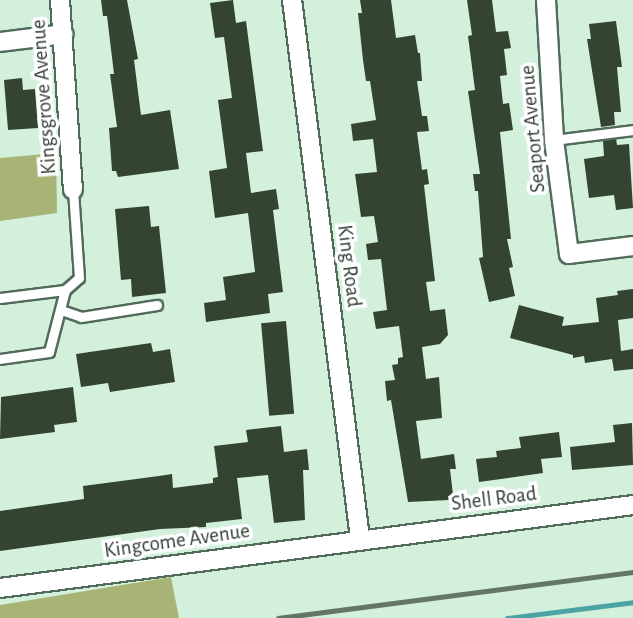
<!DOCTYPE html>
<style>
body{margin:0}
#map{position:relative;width:633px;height:618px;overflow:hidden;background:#d3f0dd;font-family:"Alegreya Sans",sans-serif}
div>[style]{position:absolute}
.forest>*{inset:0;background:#a7b476}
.stream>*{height:5px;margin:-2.5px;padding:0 2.5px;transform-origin:2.5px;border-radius:2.5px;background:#4ba3a4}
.building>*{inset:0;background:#354430;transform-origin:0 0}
.roads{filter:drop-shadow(2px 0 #526b5b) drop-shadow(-2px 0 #526b5b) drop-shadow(0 2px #526b5b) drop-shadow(0 -2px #526b5b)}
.service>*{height:9px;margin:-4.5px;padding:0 4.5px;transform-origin:4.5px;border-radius:4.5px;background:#fff}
.minor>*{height:18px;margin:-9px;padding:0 9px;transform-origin:9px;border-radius:9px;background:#fff}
.rail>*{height:5px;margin:-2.5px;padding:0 2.5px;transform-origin:2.5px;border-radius:2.5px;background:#64756a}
span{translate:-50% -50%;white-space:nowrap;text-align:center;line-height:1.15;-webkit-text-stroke:7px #fff;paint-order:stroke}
.street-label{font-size:21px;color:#323e36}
</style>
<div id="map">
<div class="forest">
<i style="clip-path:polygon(56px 153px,57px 213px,0 221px,0 158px)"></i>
<i style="clip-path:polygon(171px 577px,179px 618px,0 618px,0 605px)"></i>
</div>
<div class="stream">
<i style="left:507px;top:618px;width:127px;rotate:-7.2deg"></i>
</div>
<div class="building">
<i style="clip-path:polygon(101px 0,127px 0,138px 59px,134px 60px,141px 115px,170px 110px,179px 169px,118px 177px,116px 171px,112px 171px,109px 128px,117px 127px,110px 74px,114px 74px,107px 16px,103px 16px)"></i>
<i style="clip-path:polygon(233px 0,236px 23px,246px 21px,263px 151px,246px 153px,251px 193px,276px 189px,279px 209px,273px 210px,283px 292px,268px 294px,270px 313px,206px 322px,204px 303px,226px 300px,223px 277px,255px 272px,248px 213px,215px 218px,209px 171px,227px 168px,218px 100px,232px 98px,224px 37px,215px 38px,210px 3px)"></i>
<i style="clip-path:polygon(360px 0,391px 0,396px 38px,415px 35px,418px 53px,420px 53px,422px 81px,417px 81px,422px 116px,427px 116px,429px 131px,417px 132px,422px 170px,427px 169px,429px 184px,424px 185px,435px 281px,426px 282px,430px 311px,445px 309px,448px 335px,440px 344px,422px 347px,426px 379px,439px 377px,442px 418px,416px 421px,421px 459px,454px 454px,456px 469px,450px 469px,453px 495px,448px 496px,449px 500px,408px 502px,391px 400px,387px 401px,385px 381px,395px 380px,392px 365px,398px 364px,398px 358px,403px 357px,399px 326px,376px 329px,373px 312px,387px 310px,381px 259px,368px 260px,366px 244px,378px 242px,374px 216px,361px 217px,355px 174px,377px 172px,373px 139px,353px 141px,351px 124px,376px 120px,370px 81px,366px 81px,363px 60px,358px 13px,362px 13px)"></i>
<i style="clip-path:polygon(467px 0,492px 0,496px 32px,508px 31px,511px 48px,504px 49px,507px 75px,500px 76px,503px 104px,509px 103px,513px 130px,500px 132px,511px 239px,507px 239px,513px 267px,509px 268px,515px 296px,489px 302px,479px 258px,483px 257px,478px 191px,475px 191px,473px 174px,480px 174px,468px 91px,475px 90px,468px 36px,472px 35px)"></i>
<i style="clip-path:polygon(616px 21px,622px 67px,617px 67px,621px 112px,614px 112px,615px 125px,601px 127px,587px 39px,591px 39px,589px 24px)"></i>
<i style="clip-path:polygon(22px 78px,23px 90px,35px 89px,38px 128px,8px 130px,4px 80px)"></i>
<i style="clip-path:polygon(616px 139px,617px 145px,629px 144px,633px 208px,616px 210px,614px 195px,589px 198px,584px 159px,604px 156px,603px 141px)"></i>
<i style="clip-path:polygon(149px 206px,151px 227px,159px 226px,166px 293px,132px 297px,131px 279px,121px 280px,115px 209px)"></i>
<i style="clip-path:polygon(633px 289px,633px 318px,618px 320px,621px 351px,633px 349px,633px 369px,614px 371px,612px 359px,585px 363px,584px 356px,573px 358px,573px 355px,510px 338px,519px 305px,564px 317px,562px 326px,599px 322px,596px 298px,618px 295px,617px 291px)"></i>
<i style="left:286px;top:321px;width:93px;height:25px;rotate:85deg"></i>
<i style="clip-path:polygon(151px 343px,153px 352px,170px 349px,175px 382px,110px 392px,108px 383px,81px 387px,76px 354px)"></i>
<i style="clip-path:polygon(73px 387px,77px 422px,54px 425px,55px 432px,0 439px,1px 397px)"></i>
<i style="clip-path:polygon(632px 423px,633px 465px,572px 470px,570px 447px,615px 442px,613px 425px)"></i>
<i style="clip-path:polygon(281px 426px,284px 452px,307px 449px,309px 470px,303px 470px,305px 520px,274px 523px,268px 475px,237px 478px,242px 519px,206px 523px,206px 527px,160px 529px,0 551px,0 511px,84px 499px,83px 486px,159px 476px,172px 474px,173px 488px,213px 483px,213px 478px,218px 477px,214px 446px,248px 442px,246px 430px)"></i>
<i style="clip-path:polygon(559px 432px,562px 457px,541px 459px,543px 473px,479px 482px,476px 459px,497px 457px,496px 451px,521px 448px,519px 437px)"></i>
</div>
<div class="roads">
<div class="service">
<i style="left:554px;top:140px;width:80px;rotate:-7.2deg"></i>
<i style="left:65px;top:290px;width:18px;rotate:-41deg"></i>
<i style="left:79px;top:278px;width:88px;rotate:-93.9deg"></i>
<i style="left:0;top:298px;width:65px;rotate:-7deg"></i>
<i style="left:65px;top:290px;width:64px;rotate:104.5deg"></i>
<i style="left:49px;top:352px;width:49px;rotate:171.9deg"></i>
<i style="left:61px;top:310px;width:21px;rotate:19deg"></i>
<i style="left:81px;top:317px;width:77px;rotate:-9deg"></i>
</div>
<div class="minor">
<i style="left:60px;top:0;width:190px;rotate:86.1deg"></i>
<i style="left:292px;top:0;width:542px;rotate:82.8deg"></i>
<i style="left:546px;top:0;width:140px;rotate:86.7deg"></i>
<i style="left:554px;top:140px;width:115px;rotate:82.5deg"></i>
<i style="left:569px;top:254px;width:64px;rotate:-7.1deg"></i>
<i style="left:0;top:42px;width:64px;rotate:-7.1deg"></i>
<i style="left:0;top:588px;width:638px;rotate:-7.47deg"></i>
</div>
</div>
<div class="rail">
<i style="left:278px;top:618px;width:358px;rotate:-7.4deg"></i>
</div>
<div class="street-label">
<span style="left:44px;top:97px;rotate:-94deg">Kingsgrove Avenue</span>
<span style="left:533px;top:129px;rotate:-95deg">Seaport Avenue</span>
<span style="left:349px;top:266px;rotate:83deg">King Road</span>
<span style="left:494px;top:499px;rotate:-7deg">Shell Road</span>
<span style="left:177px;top:541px;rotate:-8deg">Kingcome Avenue</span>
</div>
</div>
